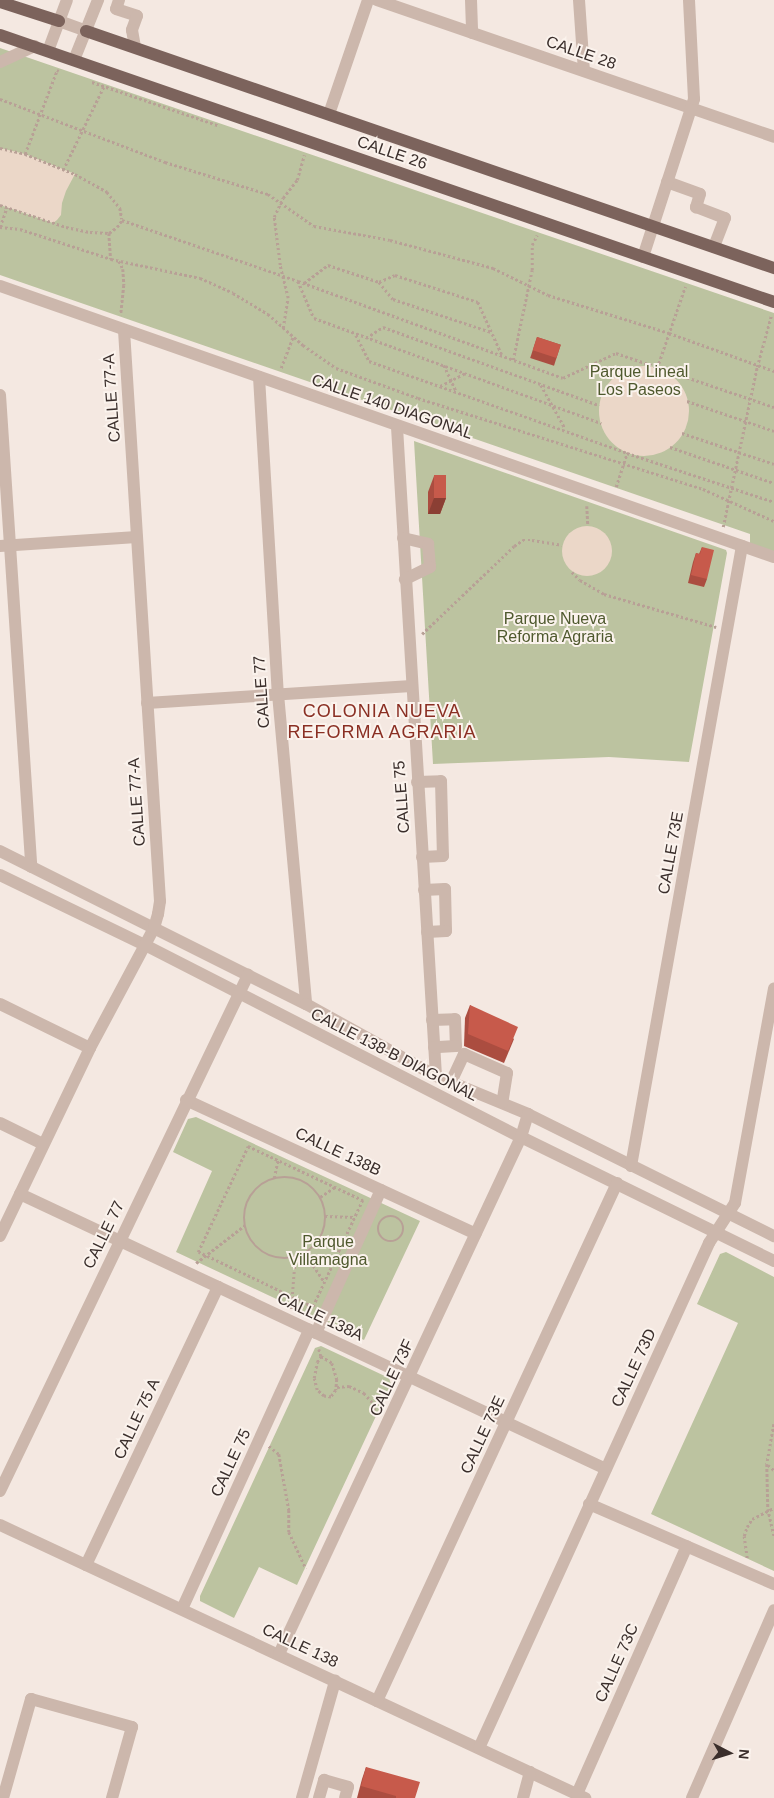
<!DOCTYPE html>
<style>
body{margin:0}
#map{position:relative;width:774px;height:1798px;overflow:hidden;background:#f4e8e1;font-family:Helvetica,sans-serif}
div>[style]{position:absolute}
.green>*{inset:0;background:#bcc3a0}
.plaza>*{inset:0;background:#ebd7c8}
.round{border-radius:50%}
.path>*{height:2.5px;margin-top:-1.25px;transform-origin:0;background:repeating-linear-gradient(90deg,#b8a096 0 2.5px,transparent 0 5px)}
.path>.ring{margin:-1.25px;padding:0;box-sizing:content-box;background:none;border:2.5px solid #b8a096;border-radius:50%}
.minor>*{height:12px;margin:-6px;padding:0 6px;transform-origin:6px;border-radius:6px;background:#ccb7ac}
.major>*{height:12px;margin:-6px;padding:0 6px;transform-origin:6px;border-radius:6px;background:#7c635c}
.wall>*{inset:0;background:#ab4d40;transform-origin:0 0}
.shaded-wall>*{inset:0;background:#8b3f34}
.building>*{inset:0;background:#c75a4b;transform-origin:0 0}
span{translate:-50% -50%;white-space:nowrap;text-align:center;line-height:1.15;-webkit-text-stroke:4px #fbf3ed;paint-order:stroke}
.street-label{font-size:16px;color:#3a2e2b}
.park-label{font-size:16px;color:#4f592e}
.neighbourhood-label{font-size:18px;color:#8a2f23;letter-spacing:1px}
.north{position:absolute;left:704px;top:1728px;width:50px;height:50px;-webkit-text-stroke:4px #fbf3ed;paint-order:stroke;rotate:95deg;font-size:14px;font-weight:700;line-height:20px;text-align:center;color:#3a2e2b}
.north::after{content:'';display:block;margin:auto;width:18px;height:22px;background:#3a2e2b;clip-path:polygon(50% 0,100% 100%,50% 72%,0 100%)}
</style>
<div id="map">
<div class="green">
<i style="clip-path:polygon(0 48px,774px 313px,774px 555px,750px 547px,750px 534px,0 275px)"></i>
<i style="clip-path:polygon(414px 441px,726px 550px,727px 553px,689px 762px,609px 757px,433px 764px)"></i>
<i style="clip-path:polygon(196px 1117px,420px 1221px,364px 1340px,176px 1252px,212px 1171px,173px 1152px,188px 1119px)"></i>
<i style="clip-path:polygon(726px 1252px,774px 1277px,774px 1571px,651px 1514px,738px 1323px,697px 1304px,720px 1254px)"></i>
<i style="clip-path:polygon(321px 1346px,389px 1378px,391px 1384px,297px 1585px,259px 1567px,234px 1618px,200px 1601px,200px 1596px,315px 1348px)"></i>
</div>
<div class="plaza">
<i style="clip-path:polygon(0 148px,25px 154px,75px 174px,66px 191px,62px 203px,61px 215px,57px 220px,53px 223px,0 205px)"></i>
<i class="round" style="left:599px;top:366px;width:90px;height:90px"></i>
<i class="round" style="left:562px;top:526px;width:50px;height:50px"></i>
</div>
<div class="path">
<i style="left:92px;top:82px;width:135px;rotate:19deg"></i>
<i style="left:0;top:99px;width:177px;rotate:20.9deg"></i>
<i style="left:165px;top:162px;width:108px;rotate:17.3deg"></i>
<i style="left:268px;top:194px;width:56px;rotate:34.8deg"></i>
<i style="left:314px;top:226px;width:77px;rotate:10.4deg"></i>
<i style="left:390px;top:240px;width:107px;rotate:15.2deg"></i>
<i style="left:493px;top:268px;width:61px;rotate:26.1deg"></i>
<i style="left:548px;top:295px;width:127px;rotate:17.4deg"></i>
<i style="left:669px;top:333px;width:112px;rotate:19.9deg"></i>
<i style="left:0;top:148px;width:26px;rotate:13deg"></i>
<i style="left:25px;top:154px;width:54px;rotate:21.8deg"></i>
<i style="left:75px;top:174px;width:37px;rotate:29deg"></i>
<i style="left:107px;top:192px;width:21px;rotate:51deg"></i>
<i style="left:120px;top:208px;width:11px;rotate:80deg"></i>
<i style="left:25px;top:154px;width:90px;rotate:-69.1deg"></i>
<i style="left:57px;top:70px;width:2px;rotate:27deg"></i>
<i style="left:63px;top:170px;width:93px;rotate:-64deg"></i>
<i style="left:0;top:205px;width:70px;rotate:18.4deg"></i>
<i style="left:66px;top:227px;width:25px;rotate:12deg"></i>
<i style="left:90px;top:232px;width:19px;rotate:3deg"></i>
<i style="left:109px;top:233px;width:10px;rotate:-37deg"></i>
<i style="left:117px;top:227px;width:9px;rotate:-54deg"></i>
<i style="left:122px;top:220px;width:186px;rotate:19.1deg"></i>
<i style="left:298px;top:281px;width:40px;rotate:66.6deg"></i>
<i style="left:314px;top:318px;width:306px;rotate:20.1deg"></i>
<i style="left:0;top:227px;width:20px;rotate:6deg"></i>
<i style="left:20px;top:229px;width:96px;rotate:18.2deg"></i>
<i style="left:111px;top:259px;width:91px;rotate:12.1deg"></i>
<i style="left:200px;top:278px;width:36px;rotate:24deg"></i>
<i style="left:233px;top:293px;width:41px;rotate:31deg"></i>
<i style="left:268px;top:314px;width:47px;rotate:41.5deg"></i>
<i style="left:303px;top:345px;width:40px;rotate:34.9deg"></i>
<i style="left:336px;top:368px;width:87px;rotate:20.1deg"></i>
<i style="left:418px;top:398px;width:299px;rotate:17.7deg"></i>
<i style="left:703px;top:489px;width:78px;rotate:24.3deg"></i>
<i style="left:0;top:227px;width:21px;rotate:-71deg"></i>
<i style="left:109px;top:233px;width:26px;rotate:86deg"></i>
<i style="left:119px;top:261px;width:9px;rotate:63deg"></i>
<i style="left:123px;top:269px;width:16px;rotate:86deg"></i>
<i style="left:124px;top:285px;width:30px;rotate:96deg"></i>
<i style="left:298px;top:281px;width:282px;rotate:20.1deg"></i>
<i style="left:563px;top:378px;width:59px;rotate:-25.3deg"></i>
<i style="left:616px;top:353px;width:167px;rotate:18.9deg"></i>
<i style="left:379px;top:282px;width:17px;rotate:-24deg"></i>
<i style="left:395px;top:275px;width:87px;rotate:18deg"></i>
<i style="left:478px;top:302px;width:58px;rotate:65.6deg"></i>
<i style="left:304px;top:283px;width:30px;rotate:-37deg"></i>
<i style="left:328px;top:265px;width:54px;rotate:18.4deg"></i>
<i style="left:379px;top:282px;width:22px;rotate:51deg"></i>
<i style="left:393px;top:299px;width:103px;rotate:18.6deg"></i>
<i style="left:283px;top:328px;width:30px;rotate:-81deg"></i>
<i style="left:288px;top:298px;width:34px;rotate:-104deg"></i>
<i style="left:280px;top:265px;width:48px;rotate:-97.1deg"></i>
<i style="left:274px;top:217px;width:21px;rotate:-65deg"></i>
<i style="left:283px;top:198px;width:23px;rotate:-52deg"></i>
<i style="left:297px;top:180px;width:26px;rotate:-74deg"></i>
<i style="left:356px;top:335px;width:29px;rotate:63deg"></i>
<i style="left:369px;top:361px;width:274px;rotate:19.6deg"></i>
<i style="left:627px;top:453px;width:155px;rotate:18.4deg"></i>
<i style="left:366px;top:338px;width:20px;rotate:-33deg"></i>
<i style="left:383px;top:327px;width:230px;rotate:19.9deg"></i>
<i style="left:513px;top:360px;width:92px;rotate:-78.1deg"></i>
<i style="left:532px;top:270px;width:25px;rotate:-90deg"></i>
<i style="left:532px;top:245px;width:11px;rotate:-63deg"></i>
<i style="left:444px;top:365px;width:29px;rotate:65deg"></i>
<i style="left:589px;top:366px;width:29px;rotate:20deg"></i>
<i style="left:281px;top:368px;width:33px;rotate:-69deg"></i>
<i style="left:657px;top:368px;width:86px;rotate:-70.9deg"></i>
<i style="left:541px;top:385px;width:49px;rotate:60.8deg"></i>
<i style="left:440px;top:386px;width:28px;rotate:-27deg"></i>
<i style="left:687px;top:401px;width:92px;rotate:19deg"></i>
<i style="left:682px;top:433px;width:97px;rotate:18.6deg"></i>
<i style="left:670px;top:447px;width:110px;rotate:19.1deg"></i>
<i style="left:616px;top:487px;width:36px;rotate:-72deg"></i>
<i style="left:587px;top:506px;width:19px;rotate:87deg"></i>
<i style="left:723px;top:527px;width:164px;rotate:-78deg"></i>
<i style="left:757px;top:367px;width:53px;rotate:-74.6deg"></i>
<i style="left:572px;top:572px;width:11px;rotate:45deg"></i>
<i style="left:580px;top:580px;width:28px;rotate:30deg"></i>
<i style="left:604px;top:594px;width:117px;rotate:16.4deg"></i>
<i style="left:422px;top:634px;width:127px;rotate:-43.7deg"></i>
<i style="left:514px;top:546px;width:11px;rotate:-34deg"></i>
<i style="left:523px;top:540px;width:9px"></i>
<i style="left:532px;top:540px;width:30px;rotate:9deg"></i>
<i style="left:248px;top:1146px;width:127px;rotate:25.2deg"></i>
<i style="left:363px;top:1200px;width:118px;rotate:115deg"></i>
<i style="left:313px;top:1307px;width:127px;rotate:-154.4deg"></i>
<i style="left:198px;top:1252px;width:117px;rotate:-64.7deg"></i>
<i class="ring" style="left:244px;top:1177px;width:79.5px;height:79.5px"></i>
<i style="left:274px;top:1178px;width:19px;rotate:-78deg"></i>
<i style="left:320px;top:1197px;width:18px;rotate:-34deg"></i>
<i style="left:325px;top:1216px;width:29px;rotate:2deg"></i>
<i class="ring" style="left:378px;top:1216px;width:23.5px;height:23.5px"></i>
<i style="left:305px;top:1253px;width:34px;rotate:56deg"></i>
<i style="left:196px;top:1263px;width:62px;rotate:-37.8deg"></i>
<i style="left:291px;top:1309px;width:51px;rotate:-85.5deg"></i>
<i style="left:319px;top:1349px;width:7px;rotate:74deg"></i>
<i style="left:321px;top:1356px;width:13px;rotate:32deg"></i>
<i style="left:332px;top:1363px;width:17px;rotate:73deg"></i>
<i style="left:337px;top:1379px;width:11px;rotate:95deg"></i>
<i style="left:336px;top:1390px;width:9px;rotate:126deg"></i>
<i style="left:331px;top:1397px;width:7px;rotate:-172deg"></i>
<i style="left:324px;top:1396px;width:9px;rotate:-139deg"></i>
<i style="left:317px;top:1390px;width:12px;rotate:-104deg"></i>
<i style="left:314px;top:1378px;width:16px;rotate:-79deg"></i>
<i style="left:317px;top:1362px;width:7px;rotate:-56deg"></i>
<i style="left:337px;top:1387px;width:12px;rotate:-5deg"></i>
<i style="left:349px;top:1386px;width:17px;rotate:25deg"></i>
<i style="left:364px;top:1393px;width:13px;rotate:48deg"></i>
<i style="left:373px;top:1403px;width:12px;rotate:76deg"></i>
<i style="left:774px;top:1424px;width:41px;rotate:99.9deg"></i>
<i style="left:767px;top:1464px;width:45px;rotate:88.7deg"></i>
<i style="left:768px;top:1509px;width:28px;rotate:77deg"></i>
<i style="left:269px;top:1446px;width:13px;rotate:39deg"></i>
<i style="left:279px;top:1454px;width:57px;rotate:79.9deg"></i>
<i style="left:289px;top:1510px;width:22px;rotate:90deg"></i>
<i style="left:289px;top:1532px;width:40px;rotate:65deg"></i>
<i style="left:768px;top:1465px;width:8px;rotate:40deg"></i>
<i style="left:747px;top:1558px;width:22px;rotate:-98deg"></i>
<i style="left:744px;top:1536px;width:9px;rotate:-72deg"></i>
<i style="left:747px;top:1527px;width:9px;rotate:-58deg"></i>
<i style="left:752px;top:1519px;width:25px;rotate:-27deg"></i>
</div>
<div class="minor">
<i style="left:119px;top:0;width:9px;rotate:108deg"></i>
<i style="left:116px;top:9px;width:22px;rotate:18deg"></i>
<i style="left:137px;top:16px;width:15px;rotate:110deg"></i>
<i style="left:132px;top:30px;width:17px;rotate:80deg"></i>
<i style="left:377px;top:0;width:420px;rotate:19deg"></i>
<i style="left:471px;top:0;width:33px;rotate:88deg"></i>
<i style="left:579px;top:0;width:71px;rotate:86deg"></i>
<i style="left:59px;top:21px;width:29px;rotate:20deg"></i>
<i style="left:48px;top:51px;width:54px;rotate:-69.6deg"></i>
<i style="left:74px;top:60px;width:65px;rotate:-68.2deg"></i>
<i style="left:0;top:62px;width:38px;rotate:-25deg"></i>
<i style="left:329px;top:114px;width:120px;rotate:-71.1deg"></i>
<i style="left:667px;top:182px;width:35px;rotate:20deg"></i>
<i style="left:700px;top:194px;width:14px;rotate:107deg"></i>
<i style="left:696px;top:207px;width:31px;rotate:21deg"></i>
<i style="left:725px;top:218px;width:31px;rotate:111deg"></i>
<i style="left:643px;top:257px;width:166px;rotate:-72.1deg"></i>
<i style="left:694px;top:99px;width:99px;rotate:-92.9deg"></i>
<i style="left:0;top:286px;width:820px;rotate:19.3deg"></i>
<i style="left:259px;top:377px;width:318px;rotate:86.6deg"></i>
<i style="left:278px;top:694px;width:311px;rotate:84.8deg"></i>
<i style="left:0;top:395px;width:473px;rotate:86.2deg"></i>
<i style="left:397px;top:427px;width:650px;rotate:86.56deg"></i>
<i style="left:403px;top:538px;width:26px;rotate:13deg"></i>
<i style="left:428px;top:544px;width:23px;rotate:85deg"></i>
<i style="left:430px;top:567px;width:28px;rotate:154deg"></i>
<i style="left:0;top:546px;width:137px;rotate:-3.8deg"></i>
<i style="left:147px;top:703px;width:265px;rotate:-3.7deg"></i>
<i style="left:417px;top:782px;width:24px;rotate:-2deg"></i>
<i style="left:441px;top:781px;width:75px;rotate:88.5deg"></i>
<i style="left:443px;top:856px;width:21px;rotate:177deg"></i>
<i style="left:0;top:851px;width:342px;rotate:26.6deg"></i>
<i style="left:306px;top:1004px;width:149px;rotate:29deg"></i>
<i style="left:436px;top:1076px;width:100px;rotate:22.4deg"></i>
<i style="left:528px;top:1114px;width:275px;rotate:26.4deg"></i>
<i style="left:0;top:875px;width:161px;rotate:25.8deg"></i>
<i style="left:145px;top:945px;width:422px;rotate:27.1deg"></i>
<i style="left:521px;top:1137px;width:282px;rotate:26.1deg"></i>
<i style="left:424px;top:890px;width:21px;rotate:-3deg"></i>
<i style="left:445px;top:889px;width:42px;rotate:88.6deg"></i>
<i style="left:446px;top:931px;width:19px;rotate:177deg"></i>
<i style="left:0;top:1004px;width:100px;rotate:26.1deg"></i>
<i style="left:432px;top:1020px;width:23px;rotate:-2deg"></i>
<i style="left:455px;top:1019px;width:27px;rotate:88deg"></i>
<i style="left:456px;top:1046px;width:22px;rotate:177deg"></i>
<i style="left:451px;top:1082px;width:31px;rotate:-65deg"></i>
<i style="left:464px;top:1054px;width:47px;rotate:23.8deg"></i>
<i style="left:507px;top:1073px;width:30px;rotate:99deg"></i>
<i style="left:186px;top:1100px;width:319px;rotate:24.8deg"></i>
<i style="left:0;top:1123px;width:48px;rotate:26deg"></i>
<i style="left:631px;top:1166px;width:630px;rotate:-79.85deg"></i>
<i style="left:20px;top:1194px;width:647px;rotate:25.14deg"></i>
<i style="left:0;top:1236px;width:208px;rotate:-64.4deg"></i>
<i style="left:90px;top:1048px;width:136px;rotate:-61.9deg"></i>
<i style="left:154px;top:928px;width:15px;rotate:-74deg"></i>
<i style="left:158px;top:914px;width:13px;rotate:-81deg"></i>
<i style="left:160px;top:901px;width:572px;rotate:-93.61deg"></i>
<i style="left:316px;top:1333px;width:157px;rotate:-65.6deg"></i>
<i style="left:0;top:1491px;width:573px;rotate:-64.33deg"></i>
<i style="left:589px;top:1504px;width:202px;rotate:23.4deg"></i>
<i style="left:0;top:1525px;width:646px;rotate:25.02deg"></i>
<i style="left:86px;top:1565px;width:308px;rotate:-64.6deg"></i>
<i style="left:182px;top:1609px;width:307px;rotate:-65.5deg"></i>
<i style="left:279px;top:1654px;width:571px;rotate:-64.92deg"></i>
<i style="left:521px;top:1137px;width:24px;rotate:-73deg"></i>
<i style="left:377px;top:1701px;width:571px;rotate:-65.14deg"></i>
<i style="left:479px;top:1748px;width:555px;rotate:-65.51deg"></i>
<i style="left:709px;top:1243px;width:48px;rotate:-57deg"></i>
<i style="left:735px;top:1203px;width:218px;rotate:-79.7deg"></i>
<i style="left:577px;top:1794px;width:271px;rotate:-66.1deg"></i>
<i style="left:3px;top:1798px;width:103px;rotate:-74.2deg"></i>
<i style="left:31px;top:1699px;width:105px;rotate:15.5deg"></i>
<i style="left:132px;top:1727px;width:74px;rotate:105.7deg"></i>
<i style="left:302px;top:1798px;width:122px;rotate:-74.2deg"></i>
<i style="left:319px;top:1798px;width:19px;rotate:-74deg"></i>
<i style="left:324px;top:1780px;width:25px;rotate:16deg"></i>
<i style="left:348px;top:1787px;width:11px;rotate:105deg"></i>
<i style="left:523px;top:1798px;width:27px;rotate:-75deg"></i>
<i style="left:692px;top:1798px;width:205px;rotate:-66.4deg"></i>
</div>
<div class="major">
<i style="left:0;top:2px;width:62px;rotate:17.9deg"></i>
<i style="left:86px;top:31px;width:728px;rotate:19.01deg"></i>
<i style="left:0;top:35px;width:819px;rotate:19.03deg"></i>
</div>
<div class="wall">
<i style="left:537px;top:337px;width:25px;height:22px;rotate:18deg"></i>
<i style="clip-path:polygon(434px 476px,446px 498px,440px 514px,428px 514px,428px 492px)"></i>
<i style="clip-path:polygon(702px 547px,707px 579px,704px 587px,688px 583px,693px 562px,696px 553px,699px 554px)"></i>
<i style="clip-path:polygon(470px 1005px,514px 1039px,504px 1063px,464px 1046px,465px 1018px)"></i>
<i style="clip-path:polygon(366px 1767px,415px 1798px,357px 1798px,362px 1779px)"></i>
</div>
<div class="shaded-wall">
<i style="clip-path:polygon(434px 498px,446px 498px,440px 514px,428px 514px)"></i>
</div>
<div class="building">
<i style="left:537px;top:337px;width:25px;height:14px;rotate:18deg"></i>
<i style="left:446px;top:475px;width:23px;height:12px;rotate:90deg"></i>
<i style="clip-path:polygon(702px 547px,714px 550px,707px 579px,691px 575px,696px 553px,700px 554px)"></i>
<i style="clip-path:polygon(470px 1005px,518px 1027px,508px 1051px,468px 1034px)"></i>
<i style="clip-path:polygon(366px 1767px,420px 1782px,415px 1798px,396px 1798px,396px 1796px,361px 1786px)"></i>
</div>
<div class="street-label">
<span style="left:581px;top:53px;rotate:19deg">CALLE 28</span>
<span style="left:392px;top:153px;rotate:19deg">CALLE 26</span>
<span style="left:112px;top:398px;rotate:-94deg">CALLE 77-A</span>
<span style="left:392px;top:407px;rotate:19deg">CALLE 140 DIAGONAL</span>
<span style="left:262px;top:692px;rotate:-94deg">CALLE 77</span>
<span style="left:402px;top:797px;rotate:-94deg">CALLE 75</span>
<span style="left:137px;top:802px;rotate:-94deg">CALLE 77-A</span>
<span style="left:671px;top:853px;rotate:-80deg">CALLE 73E</span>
<span style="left:394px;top:1055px;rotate:27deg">CALLE 138-B DIAGONAL</span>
<span style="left:338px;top:1152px;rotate:25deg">CALLE 138B</span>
<span style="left:104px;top:1235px;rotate:-64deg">CALLE 77</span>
<span style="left:320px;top:1317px;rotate:25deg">CALLE 138A</span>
<span style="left:634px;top:1368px;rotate:-65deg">CALLE 73D</span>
<span style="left:392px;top:1378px;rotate:-65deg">CALLE 73F</span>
<span style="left:137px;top:1419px;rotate:-65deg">CALLE 75 A</span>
<span style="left:483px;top:1435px;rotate:-65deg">CALLE 73E</span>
<span style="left:231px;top:1463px;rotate:-65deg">CALLE 75</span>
<span style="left:300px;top:1646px;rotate:25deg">CALLE 138</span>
<span style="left:617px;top:1663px;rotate:-66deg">CALLE 73C</span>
</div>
<div class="park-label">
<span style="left:639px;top:381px">Parque Lineal<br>Los Paseos</span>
<span style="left:555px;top:628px">Parque Nueva<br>Reforma Agraria</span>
<span style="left:328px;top:1251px">Parque<br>Villamagna</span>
</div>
<div class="neighbourhood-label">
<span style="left:382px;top:722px">COLONIA NUEVA<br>REFORMA AGRARIA</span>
</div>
<div class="north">N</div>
</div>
